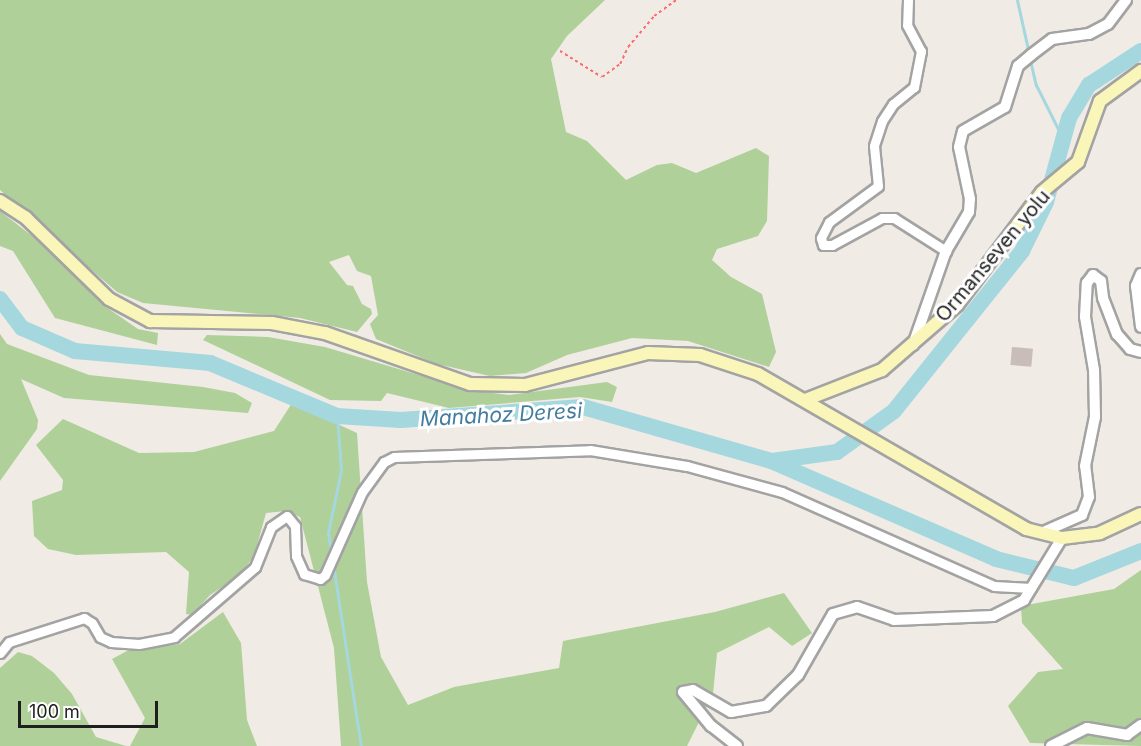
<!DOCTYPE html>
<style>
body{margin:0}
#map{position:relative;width:1141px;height:746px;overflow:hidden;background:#f0ebe5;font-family:Inter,sans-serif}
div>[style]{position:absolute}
.forest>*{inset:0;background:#afd099}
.stream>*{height:3px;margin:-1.5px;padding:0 1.5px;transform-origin:1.5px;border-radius:1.5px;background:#a5d7de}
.river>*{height:16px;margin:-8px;padding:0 8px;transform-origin:8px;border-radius:8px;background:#a5d7de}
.building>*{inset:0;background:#c8bdb8;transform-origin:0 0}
.path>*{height:1.5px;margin-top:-0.75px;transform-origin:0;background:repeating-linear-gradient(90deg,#fb6b6c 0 3px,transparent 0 6px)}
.roads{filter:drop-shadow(2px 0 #a3a3a3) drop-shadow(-2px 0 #a3a3a3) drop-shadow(0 2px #a3a3a3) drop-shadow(0 -2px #a3a3a3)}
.minor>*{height:9px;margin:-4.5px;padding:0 4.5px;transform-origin:4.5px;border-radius:4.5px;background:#fff}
.tertiary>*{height:10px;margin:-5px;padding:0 5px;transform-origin:5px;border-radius:5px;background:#fff}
.secondary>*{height:12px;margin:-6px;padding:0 6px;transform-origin:6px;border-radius:6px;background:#faf6b9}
span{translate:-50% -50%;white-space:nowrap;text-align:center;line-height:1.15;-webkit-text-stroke:6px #fff;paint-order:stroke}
.street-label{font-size:20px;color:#1f1f1f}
.water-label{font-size:21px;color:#447ca0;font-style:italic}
.scale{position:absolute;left:18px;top:701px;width:140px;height:27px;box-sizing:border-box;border:3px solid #1f1f1f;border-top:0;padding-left:8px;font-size:18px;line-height:21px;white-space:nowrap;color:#1f1f1f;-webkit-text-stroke:4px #fff;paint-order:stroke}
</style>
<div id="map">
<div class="forest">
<i style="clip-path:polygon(0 0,605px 0,567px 36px,551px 59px,566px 132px,587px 141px,626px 180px,657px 165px,672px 163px,696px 173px,756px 148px,769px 156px,767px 221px,758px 236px,717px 249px,712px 260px,731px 277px,762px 294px,776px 352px,769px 367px,688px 341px,632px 338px,567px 355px,526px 373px,490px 376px,437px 364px,376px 339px,370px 324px,378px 315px,371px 276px,357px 271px,349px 255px,329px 262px,347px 285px,353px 286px,362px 304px,371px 309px,372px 314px,357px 332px,300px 318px,143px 303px,117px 292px,0 190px)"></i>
<i style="clip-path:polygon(0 211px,32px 236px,106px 307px,138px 329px,158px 333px,157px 345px,55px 318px,13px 251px,0 246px)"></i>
<i style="clip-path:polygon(0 334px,7px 344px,89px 375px,203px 387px,235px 393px,252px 403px,248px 413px,64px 398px,21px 379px,38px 420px,37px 429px,0 481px)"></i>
<i style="clip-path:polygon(207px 335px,268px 337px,325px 347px,469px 390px,509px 395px,607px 382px,617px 387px,612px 402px,580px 397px,449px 408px,387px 393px,381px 401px,330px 400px,203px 340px)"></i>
<i style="clip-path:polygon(292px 403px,357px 433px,367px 582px,381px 657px,408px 705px,454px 687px,559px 668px,563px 641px,715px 612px,784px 593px,812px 633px,792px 646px,769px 627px,717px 653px,713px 694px,687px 746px,341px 746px,334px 648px,300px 517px,286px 511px,266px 513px,254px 556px,240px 575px,210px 595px,192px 615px,186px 614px,189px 572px,166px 552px,76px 555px,48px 549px,34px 536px,32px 501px,62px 490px,63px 480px,36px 445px,63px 419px,139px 453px,194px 452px,274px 431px)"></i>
<i style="clip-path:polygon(1141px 570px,1141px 746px,1030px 743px,1008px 706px,1038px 672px,1063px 669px,1022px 623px,1021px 606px,1114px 589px)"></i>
<i style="clip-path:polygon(223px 612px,241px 643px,247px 720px,257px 746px,130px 746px,145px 718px,112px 659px,127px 651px,180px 644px)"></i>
<i style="clip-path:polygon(18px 652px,32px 656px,54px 673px,72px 694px,96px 737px,126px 746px,0 746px,0 668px)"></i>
</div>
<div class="stream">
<i style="left:1017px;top:0;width:55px;rotate:77.5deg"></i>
<i style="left:1030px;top:60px;width:26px;rotate:77deg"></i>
<i style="left:1036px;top:85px;width:51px;rotate:63.4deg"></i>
<i style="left:331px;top:552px;width:19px;rotate:-99deg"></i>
<i style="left:328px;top:533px;width:64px;rotate:-78.3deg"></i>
<i style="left:341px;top:470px;width:54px;rotate:-94.2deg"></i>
<i style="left:333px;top:564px;width:184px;rotate:81.3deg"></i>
</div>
<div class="river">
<i style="left:0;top:299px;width:36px;rotate:53deg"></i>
<i style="left:22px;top:328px;width:58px;rotate:23.5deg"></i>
<i style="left:75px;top:351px;width:136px;rotate:5.1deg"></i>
<i style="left:210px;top:363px;width:138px;rotate:22.7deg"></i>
<i style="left:337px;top:416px;width:64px;rotate:3.6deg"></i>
<i style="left:401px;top:420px;width:182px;rotate:-4.1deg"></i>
<i style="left:583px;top:407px;width:196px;rotate:16deg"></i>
<i style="left:771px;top:461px;width:245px;rotate:23.5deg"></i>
<i style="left:996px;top:559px;width:80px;rotate:13.7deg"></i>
<i style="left:1074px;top:578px;width:72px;rotate:-21.9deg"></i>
<i style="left:772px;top:461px;width:66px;rotate:-7.9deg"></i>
<i style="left:837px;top:452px;width:70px;rotate:-35.7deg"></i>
<i style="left:894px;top:411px;width:205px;rotate:-51.3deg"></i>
<i style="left:1022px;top:251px;width:55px;rotate:-63.9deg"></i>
<i style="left:1046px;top:202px;width:87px;rotate:-74.7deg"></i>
<i style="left:1069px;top:118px;width:39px;rotate:-59deg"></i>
<i style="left:1089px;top:85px;width:62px;rotate:-33.2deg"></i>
</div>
<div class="building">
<i style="left:1012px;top:347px;width:21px;height:18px;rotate:5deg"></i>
</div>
<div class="path">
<i style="left:560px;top:51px;width:49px;rotate:31.8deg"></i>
<i style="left:602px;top:77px;width:22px;rotate:-36deg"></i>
<i style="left:620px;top:64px;width:19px;rotate:-65deg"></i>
<i style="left:628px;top:47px;width:40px;rotate:-50deg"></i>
<i style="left:654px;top:16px;width:27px;rotate:-36deg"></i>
</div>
<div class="roads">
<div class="minor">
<i style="left:908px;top:0;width:25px;rotate:92deg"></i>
<i style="left:907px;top:25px;width:30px;rotate:62deg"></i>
<i style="left:921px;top:51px;width:37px;rotate:101deg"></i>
<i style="left:914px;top:87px;width:27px;rotate:141deg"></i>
<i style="left:893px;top:104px;width:20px;rotate:123deg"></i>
<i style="left:882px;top:121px;width:26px;rotate:108deg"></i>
<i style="left:874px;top:146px;width:40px;rotate:84.3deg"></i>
<i style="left:878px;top:186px;width:61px;rotate:143.7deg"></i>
<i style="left:829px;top:222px;width:18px;rotate:117deg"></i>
<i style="left:821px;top:238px;width:7px;rotate:74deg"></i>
<i style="left:823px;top:245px;width:9px"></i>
<i style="left:832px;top:245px;width:57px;rotate:-28.4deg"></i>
<i style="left:882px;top:218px;width:12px"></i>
<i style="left:894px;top:218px;width:62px;rotate:32.4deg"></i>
<i style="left:0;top:653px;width:14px;rotate:-51deg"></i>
<i style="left:9px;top:642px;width:79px;rotate:-17.7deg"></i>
<i style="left:84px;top:618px;width:9px;rotate:32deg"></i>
<i style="left:92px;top:623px;width:16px;rotate:60deg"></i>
<i style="left:100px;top:637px;width:12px;rotate:24deg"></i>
<i style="left:111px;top:642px;width:28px;rotate:4deg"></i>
<i style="left:139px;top:644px;width:36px;rotate:-11deg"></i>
<i style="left:174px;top:637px;width:107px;rotate:-40.8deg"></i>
<i style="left:255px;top:567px;width:43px;rotate:-68.2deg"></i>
<i style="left:271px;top:527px;width:19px;rotate:-35deg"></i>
<i style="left:287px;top:516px;width:13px;rotate:51deg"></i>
<i style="left:295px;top:526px;width:30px;rotate:88deg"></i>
<i style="left:296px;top:556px;width:20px;rotate:66deg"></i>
<i style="left:304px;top:574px;width:17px;rotate:17deg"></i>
<i style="left:320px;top:579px;width:6px;rotate:-39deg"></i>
<i style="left:325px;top:575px;width:91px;rotate:-66deg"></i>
<i style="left:362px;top:492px;width:37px;rotate:-54deg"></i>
<i style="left:384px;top:462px;width:11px;rotate:-27deg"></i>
<i style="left:394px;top:457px;width:196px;rotate:-2deg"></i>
<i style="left:590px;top:450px;width:98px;rotate:9.4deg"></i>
<i style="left:687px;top:466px;width:98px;rotate:15.3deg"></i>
<i style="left:782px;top:492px;width:232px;rotate:23.9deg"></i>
<i style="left:994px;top:586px;width:37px;rotate:3deg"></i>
</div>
<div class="tertiary">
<i style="left:1141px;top:274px;width:13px;rotate:113deg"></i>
<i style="left:1136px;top:286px;width:41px;rotate:83deg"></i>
<i style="left:913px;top:345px;width:100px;rotate:-70.7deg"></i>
<i style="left:946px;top:251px;width:45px;rotate:-59.5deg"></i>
<i style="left:969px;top:212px;width:13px;rotate:-86deg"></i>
<i style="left:970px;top:199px;width:53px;rotate:-101.9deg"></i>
<i style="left:959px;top:147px;width:16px;rotate:-76deg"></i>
<i style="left:963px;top:131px;width:48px;rotate:-29.7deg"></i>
<i style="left:1005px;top:107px;width:43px;rotate:-72.4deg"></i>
<i style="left:1018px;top:66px;width:17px;rotate:-40deg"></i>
<i style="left:1031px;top:55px;width:26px;rotate:-37deg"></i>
<i style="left:1052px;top:39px;width:37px;rotate:-8deg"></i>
<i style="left:1089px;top:34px;width:21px;rotate:-28deg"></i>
<i style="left:1108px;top:24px;width:30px;rotate:-53deg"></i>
<i style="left:1041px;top:533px;width:45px;rotate:-23.7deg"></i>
<i style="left:1082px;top:515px;width:19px;rotate:-69deg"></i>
<i style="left:1089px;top:497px;width:31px;rotate:-97deg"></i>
<i style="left:1085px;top:466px;width:50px;rotate:-78.5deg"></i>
<i style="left:1095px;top:417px;width:47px;rotate:-91.2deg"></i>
<i style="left:1094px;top:370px;width:54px;rotate:-99.6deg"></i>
<i style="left:1085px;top:317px;width:34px;rotate:-87deg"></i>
<i style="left:1087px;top:283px;width:10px;rotate:-53deg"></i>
<i style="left:1093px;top:275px;width:10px;rotate:37deg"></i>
<i style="left:1101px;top:281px;width:17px;rotate:83deg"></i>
<i style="left:1103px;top:298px;width:39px;rotate:69deg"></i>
<i style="left:1117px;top:334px;width:20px;rotate:49deg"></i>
<i style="left:1130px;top:349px;width:11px;rotate:15deg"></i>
<i style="left:737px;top:746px;width:33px;rotate:-142deg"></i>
<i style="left:711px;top:726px;width:44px;rotate:-129.5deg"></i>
<i style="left:683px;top:692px;width:10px;rotate:-11deg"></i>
<i style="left:693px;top:690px;width:44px;rotate:30.1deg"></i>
<i style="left:731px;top:712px;width:36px;rotate:-10deg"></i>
<i style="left:766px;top:706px;width:45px;rotate:-44.1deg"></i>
<i style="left:798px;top:675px;width:70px;rotate:-60.2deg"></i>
<i style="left:833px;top:614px;width:25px;rotate:-16deg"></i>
<i style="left:857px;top:607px;width:39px;rotate:19deg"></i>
<i style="left:894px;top:620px;width:99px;rotate:-2.3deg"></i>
<i style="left:993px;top:616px;width:35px;rotate:-27deg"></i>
<i style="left:1024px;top:600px;width:73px;rotate:-58.5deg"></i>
<i style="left:1051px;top:746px;width:40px;rotate:-26.6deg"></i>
<i style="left:1087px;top:728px;width:41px;rotate:9.9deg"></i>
<i style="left:1127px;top:735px;width:17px;rotate:-36deg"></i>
</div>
<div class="secondary">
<i style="left:0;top:201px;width:31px;rotate:33deg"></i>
<i style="left:26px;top:218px;width:116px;rotate:44.3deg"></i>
<i style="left:109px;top:299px;width:47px;rotate:28.2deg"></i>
<i style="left:150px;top:321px;width:122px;rotate:0.9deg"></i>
<i style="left:272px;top:323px;width:54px;rotate:10.7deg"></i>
<i style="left:325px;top:333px;width:154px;rotate:19.4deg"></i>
<i style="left:470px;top:384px;width:55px;rotate:1deg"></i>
<i style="left:525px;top:385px;width:127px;rotate:-14.6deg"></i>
<i style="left:648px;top:353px;width:52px;rotate:2.2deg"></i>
<i style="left:700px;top:355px;width:61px;rotate:18.1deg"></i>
<i style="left:758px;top:374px;width:310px;rotate:30deg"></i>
<i style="left:1026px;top:529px;width:37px;rotate:14deg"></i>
<i style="left:1062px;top:538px;width:38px;rotate:-7deg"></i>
<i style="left:1100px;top:533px;width:45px;rotate:-24.9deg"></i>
<i style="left:805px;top:400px;width:83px;rotate:-21.3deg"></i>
<i style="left:882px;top:370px;width:99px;rotate:-40.9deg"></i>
<i style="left:957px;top:305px;width:141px;rotate:-53deg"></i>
<i style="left:1042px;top:192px;width:47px;rotate:-39.8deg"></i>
<i style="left:1078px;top:162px;width:65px;rotate:-70.2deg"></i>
<i style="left:1100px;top:101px;width:51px;rotate:-36.2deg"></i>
</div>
</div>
<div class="street-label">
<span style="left:993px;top:256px;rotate:-50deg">Ormanseven yolu</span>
</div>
<div class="water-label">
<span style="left:501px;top:415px;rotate:-3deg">Manahoz Deresi</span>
</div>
<div class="scale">100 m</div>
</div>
